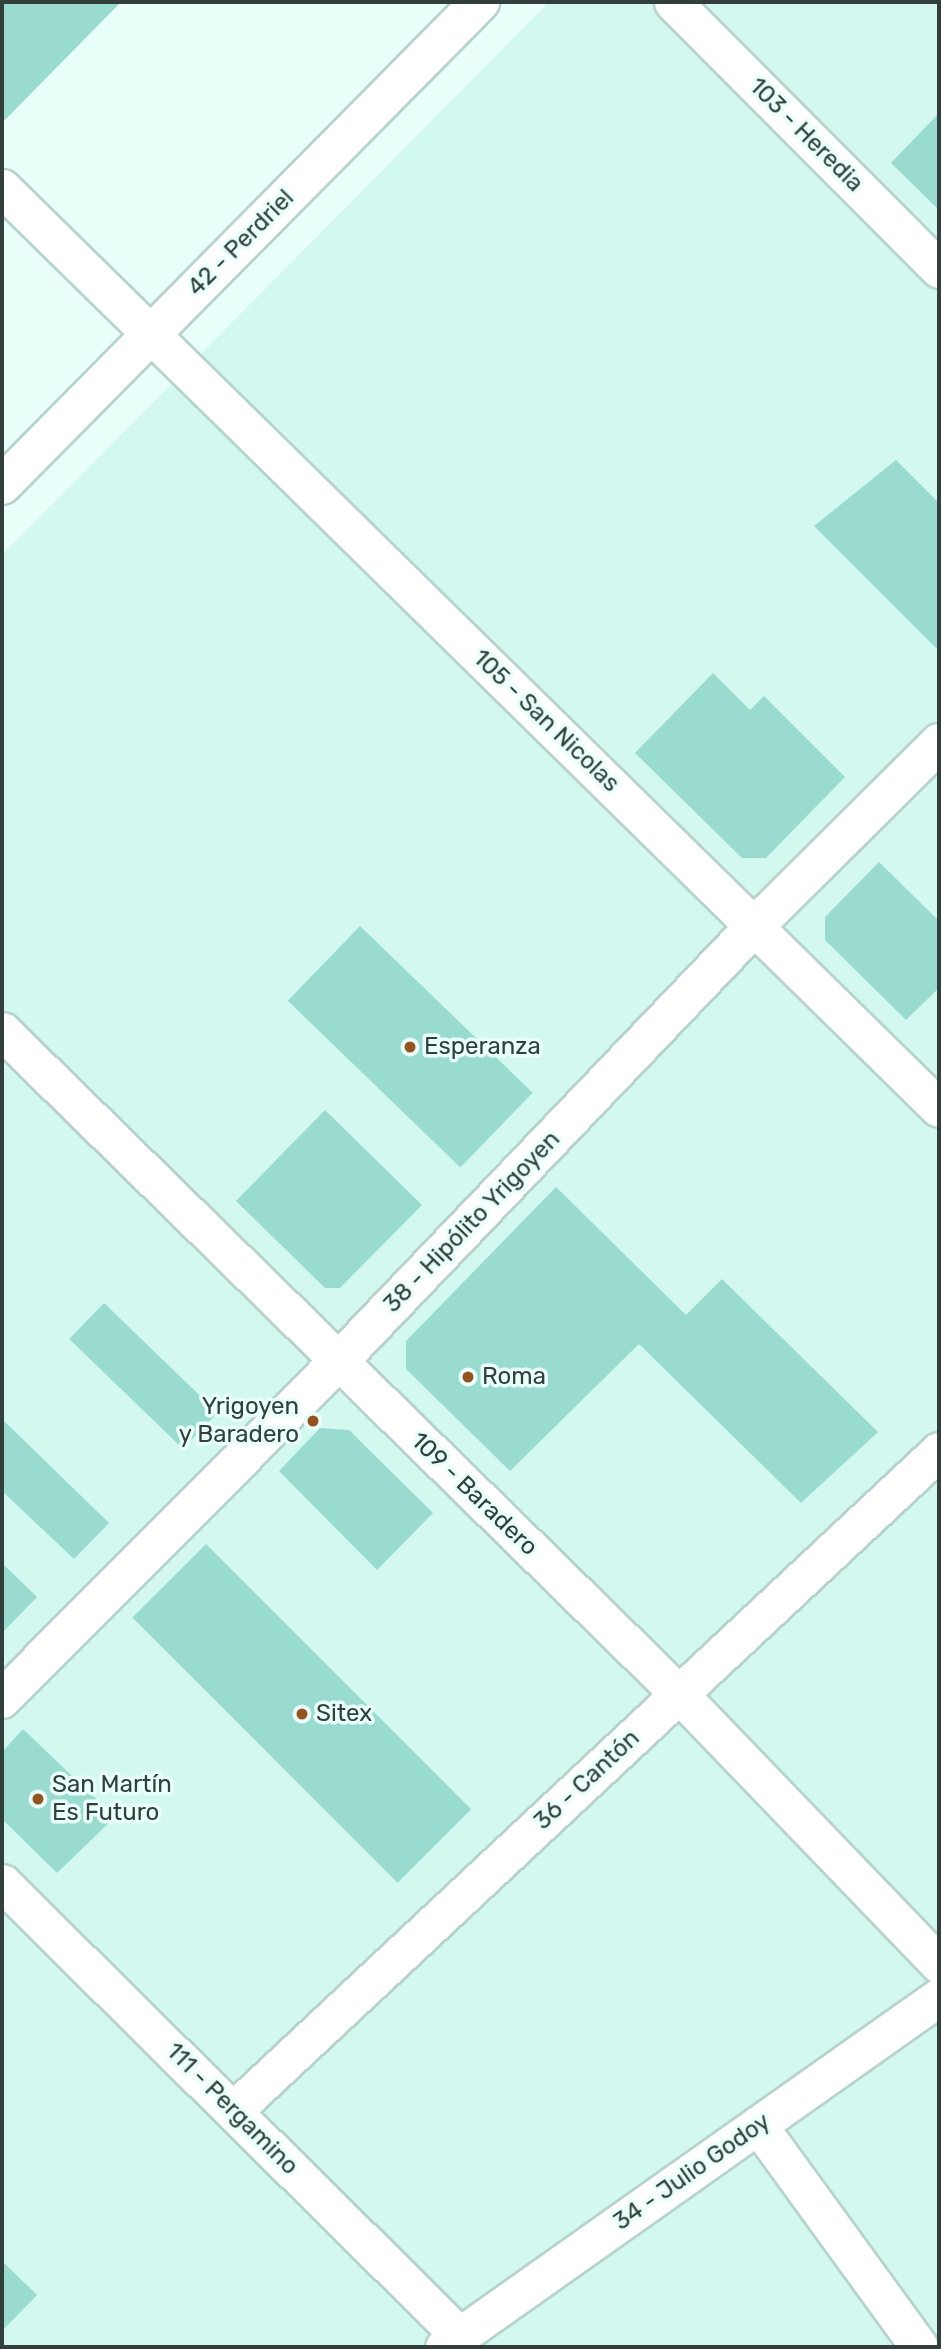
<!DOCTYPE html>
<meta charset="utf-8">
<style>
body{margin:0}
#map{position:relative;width:941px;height:2349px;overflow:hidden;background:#e8fffa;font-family:Rubik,sans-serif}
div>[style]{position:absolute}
.built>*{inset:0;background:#d2f8f0}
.building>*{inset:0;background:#99dccf;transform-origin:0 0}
.roads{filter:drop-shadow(2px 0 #b7d3cd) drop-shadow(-2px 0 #b7d3cd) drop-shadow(0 2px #b7d3cd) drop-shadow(0 -2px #b7d3cd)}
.minor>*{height:37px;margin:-18.5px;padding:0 18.5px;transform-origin:18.5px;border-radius:18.5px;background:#fff}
.tertiary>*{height:38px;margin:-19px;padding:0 19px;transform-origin:19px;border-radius:19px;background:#fff}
.dots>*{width:19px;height:19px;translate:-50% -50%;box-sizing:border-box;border:4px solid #e8fffa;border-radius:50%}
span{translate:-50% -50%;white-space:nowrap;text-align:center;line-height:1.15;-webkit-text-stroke:7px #e8fffa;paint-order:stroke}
.street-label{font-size:24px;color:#333f3c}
.poi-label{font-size:24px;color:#333f3c}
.left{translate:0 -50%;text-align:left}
.right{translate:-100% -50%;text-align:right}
.frame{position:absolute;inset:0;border:4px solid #333f3c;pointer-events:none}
</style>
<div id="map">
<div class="built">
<i style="clip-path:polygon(549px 2px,939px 2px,939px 2347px,2px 2347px,2px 555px)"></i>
</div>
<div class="building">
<i style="clip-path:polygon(2px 2px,121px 2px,2px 123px)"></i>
<i style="clip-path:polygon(939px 113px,939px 210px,891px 163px)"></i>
<i style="clip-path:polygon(896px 460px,939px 503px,939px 651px,814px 526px)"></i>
<i style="clip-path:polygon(713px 673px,750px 710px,764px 696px,845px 777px,766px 858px,742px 858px,635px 753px)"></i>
<i style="clip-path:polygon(879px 862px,939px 921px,939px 988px,906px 1020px,825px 940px,825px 917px)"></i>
<i style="left:360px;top:926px;width:240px;height:104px;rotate:44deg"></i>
<i style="clip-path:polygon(325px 1110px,422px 1205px,340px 1288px,325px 1288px,236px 1201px)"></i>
<i style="clip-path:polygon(556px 1187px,686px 1315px,722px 1279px,878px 1432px,801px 1503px,639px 1344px,510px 1471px,406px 1369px,406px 1341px)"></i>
<i style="left:104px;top:1303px;width:158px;height:50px;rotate:44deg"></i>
<i style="clip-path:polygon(2px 1419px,109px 1523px,74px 1559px,2px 1491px)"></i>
<i style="clip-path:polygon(320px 1428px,349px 1430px,433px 1513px,377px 1570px,279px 1471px)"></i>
<i style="left:206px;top:1544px;width:375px;height:104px;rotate:45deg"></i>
<i style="clip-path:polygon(2px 1563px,37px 1597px,2px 1633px)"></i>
<i style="clip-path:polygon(23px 1729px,115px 1817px,57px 1873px,2px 1819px,2px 1752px)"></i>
<i style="clip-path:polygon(2px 2261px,37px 2295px,2px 2331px)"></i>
</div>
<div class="roads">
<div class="minor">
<i style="left:673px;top:2px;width:377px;rotate:45.1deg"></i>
<i style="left:2px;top:188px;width:1313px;rotate:44.48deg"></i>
<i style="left:2px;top:1031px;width:948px;rotate:44.4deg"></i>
<i style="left:679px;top:1694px;width:375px;rotate:46.1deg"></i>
<i style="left:2px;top:1883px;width:644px;rotate:44.69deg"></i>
<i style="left:234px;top:2110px;width:965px;rotate:-43.07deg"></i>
<i style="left:758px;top:2125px;width:274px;rotate:54deg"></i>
<i style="left:444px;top:2347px;width:606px;rotate:-35.26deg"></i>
</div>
<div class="tertiary">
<i style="left:2px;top:485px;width:680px;rotate:-45.3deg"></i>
<i style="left:2px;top:1699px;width:476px;rotate:-45.1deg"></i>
<i style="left:338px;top:1362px;width:603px;rotate:-46.28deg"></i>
<i style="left:755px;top:926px;width:260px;rotate:-44.8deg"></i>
</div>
</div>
<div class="dots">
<i style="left:410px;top:1047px;background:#94531f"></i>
<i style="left:468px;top:1377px;background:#94531f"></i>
<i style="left:313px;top:1421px;background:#94531f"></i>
<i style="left:302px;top:1714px;background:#94531f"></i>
<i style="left:38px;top:1799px;background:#94531f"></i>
</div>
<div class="street-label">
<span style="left:806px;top:135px;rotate:45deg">103 - Heredia</span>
<span style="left:241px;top:243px;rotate:-45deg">42 - Perdriel</span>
<span style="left:546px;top:721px;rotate:44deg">105 - San Nicolas</span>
<span style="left:472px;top:1222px;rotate:-46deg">38 - Hipólito Yrigoyen</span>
<span style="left:474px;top:1494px;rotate:44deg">109 - Baradero</span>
<span style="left:587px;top:1780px;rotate:-43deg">36 - Cantón</span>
<span style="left:232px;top:2109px;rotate:45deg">111 - Pergamino</span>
<span style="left:692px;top:2172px;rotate:-35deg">34 - Julio Godoy</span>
</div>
<div class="poi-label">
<span class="left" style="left:424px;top:1047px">Esperanza</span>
<span class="left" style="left:482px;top:1377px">Roma</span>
<span class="right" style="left:299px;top:1421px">Yrigoyen<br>y Baradero</span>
<span class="left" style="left:316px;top:1714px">Sitex</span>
<span class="left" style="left:52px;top:1799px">San Martín<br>Es Futuro</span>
</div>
<div class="frame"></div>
</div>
